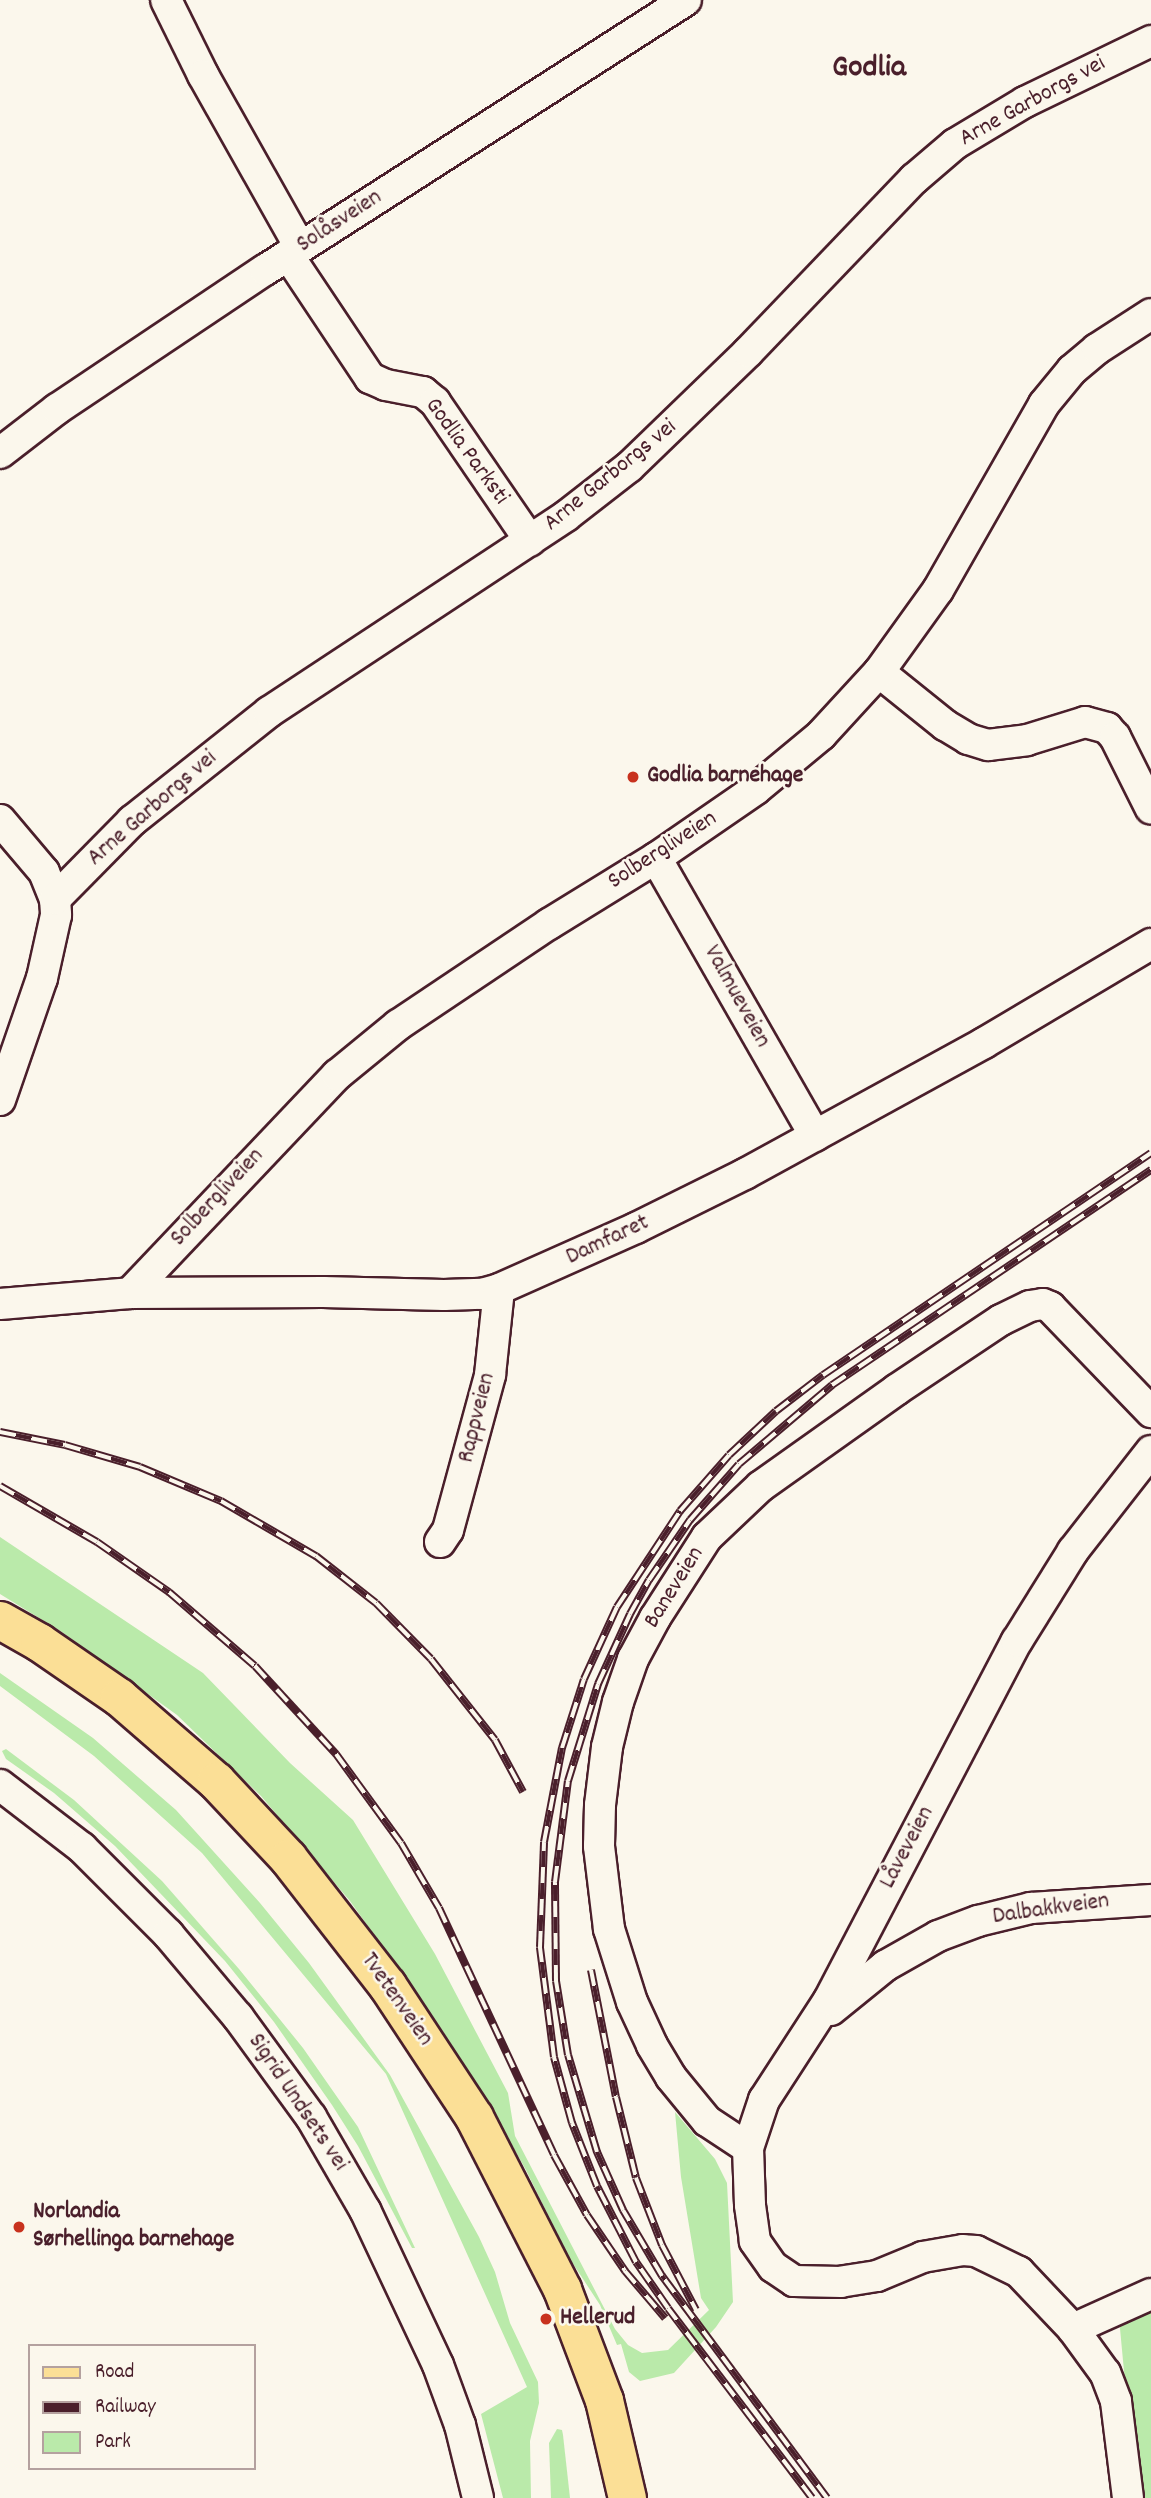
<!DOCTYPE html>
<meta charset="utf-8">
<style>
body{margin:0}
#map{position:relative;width:1151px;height:2498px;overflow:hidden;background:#fbf7ec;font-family:Dekko,sans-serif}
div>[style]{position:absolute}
.green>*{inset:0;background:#baeaaa}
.roads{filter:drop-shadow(2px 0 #4a1f2b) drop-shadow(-2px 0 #4a1f2b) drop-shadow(0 2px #4a1f2b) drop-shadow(0 -2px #4a1f2b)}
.minor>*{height:30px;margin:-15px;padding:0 15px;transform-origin:15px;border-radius:15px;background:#fbf7ec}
.major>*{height:37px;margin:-18.5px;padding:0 18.5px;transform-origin:18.5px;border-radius:18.5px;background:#fbdf96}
.rail>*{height:8px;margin-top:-4px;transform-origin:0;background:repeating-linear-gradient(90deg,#fbf7ec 0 16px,#4a1f2b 0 32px);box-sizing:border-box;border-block:2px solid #4a1f2b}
.dots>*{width:19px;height:19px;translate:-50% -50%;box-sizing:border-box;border:4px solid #fbf7ec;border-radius:50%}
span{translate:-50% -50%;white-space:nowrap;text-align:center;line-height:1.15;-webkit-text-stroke:5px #fbf7ec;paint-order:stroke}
.street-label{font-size:24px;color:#4a1f2b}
.poi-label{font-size:24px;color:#4a1f2b;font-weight:700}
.left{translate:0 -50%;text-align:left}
.district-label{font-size:32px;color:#4a1f2b;font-weight:700}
.legend{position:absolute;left:28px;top:2344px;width:228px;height:126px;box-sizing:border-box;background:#fbf7ec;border:2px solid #b4a19f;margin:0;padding:9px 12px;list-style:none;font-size:21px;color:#4a1f2b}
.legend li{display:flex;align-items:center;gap:14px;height:35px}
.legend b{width:35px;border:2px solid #b4a19f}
</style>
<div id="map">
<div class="green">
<i style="clip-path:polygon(0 1537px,203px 1673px,290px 1763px,353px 1820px,435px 1954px,508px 2093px,515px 2136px,615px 2329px,628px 2345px,642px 2353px,668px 2350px,709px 2310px,701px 2298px,681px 2177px,675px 2112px,715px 2159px,727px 2183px,733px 2302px,716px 2327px,674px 2373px,640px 2381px,629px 2372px,621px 2344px,617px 2345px,600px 2305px,568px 2256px,526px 2170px,491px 2108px,442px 2030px,350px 1901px,261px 1796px,177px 1715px,62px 1632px,0 1594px)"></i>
<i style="clip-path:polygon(0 1673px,93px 1738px,176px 1810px,260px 1903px,309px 1963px,390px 2075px,479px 2237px,495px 2272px,510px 2323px,538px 2382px,539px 2403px,530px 2441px,531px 2498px,503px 2498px,481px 2414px,527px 2387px,386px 2074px,202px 1853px,94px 1756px,0 1686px)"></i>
<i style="clip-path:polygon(6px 1749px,74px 1800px,162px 1881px,239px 1969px,303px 2048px,358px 2127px,415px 2248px,412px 2248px,358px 2146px,332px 2105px,274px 2022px,225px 1961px,115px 1846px,54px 1793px,6px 1759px,2px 1751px)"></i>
<i style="clip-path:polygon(1151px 2305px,1151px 2498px,1136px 2498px,1119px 2318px)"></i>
<i style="clip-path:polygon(557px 2429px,562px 2430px,563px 2435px,570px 2498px,551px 2498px,549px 2443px)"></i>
</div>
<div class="roads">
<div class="minor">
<i style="left:166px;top:0;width:84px;rotate:63.7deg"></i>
<i style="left:203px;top:75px;width:197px;rotate:60.6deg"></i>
<i style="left:288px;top:255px;width:148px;rotate:56.3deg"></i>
<i style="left:370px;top:378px;width:17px;rotate:24deg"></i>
<i style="left:386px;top:385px;width:38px;rotate:11deg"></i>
<i style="left:423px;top:392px;width:16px;rotate:40deg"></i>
<i style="left:435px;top:402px;width:168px;rotate:55.6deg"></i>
<i style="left:0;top:453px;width:72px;rotate:-37.7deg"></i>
<i style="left:57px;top:409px;width:250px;rotate:-33.8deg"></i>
<i style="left:265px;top:270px;width:500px;rotate:-32.67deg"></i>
<i style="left:879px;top:672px;width:85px;rotate:38.8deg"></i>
<i style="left:945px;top:725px;width:27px;rotate:31deg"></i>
<i style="left:968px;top:739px;width:21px;rotate:17deg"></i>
<i style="left:988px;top:745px;width:39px;rotate:-7deg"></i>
<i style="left:1027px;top:740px;width:61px;rotate:-17.2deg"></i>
<i style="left:1085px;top:722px;width:23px;rotate:15deg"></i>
<i style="left:1107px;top:728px;width:12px;rotate:48deg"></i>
<i style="left:1115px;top:737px;width:80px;rotate:63.4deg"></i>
<i style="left:0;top:820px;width:68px;rotate:49.8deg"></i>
<i style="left:44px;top:872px;width:29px;rotate:68deg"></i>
<i style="left:55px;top:899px;width:16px;rotate:86deg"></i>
<i style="left:56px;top:915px;width:65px;rotate:102.5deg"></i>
<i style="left:42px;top:978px;width:129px;rotate:109deg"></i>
<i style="left:656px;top:858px;width:320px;rotate:60.2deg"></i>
<i style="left:55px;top:899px;width:110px;rotate:-45.4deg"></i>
<i style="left:132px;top:821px;width:175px;rotate:-38.5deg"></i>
<i style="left:269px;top:712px;width:356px;rotate:-33.4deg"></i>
<i style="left:566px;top:516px;width:80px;rotate:-37.9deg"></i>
<i style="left:629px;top:467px;width:165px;rotate:-44deg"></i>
<i style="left:748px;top:352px;width:240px;rotate:-46.2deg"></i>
<i style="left:914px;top:179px;width:54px;rotate:-40.5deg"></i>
<i style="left:955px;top:144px;width:82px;rotate:-31deg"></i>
<i style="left:1025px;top:102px;width:140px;rotate:-25.8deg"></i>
<i style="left:130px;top:1293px;width:301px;rotate:-46.5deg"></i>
<i style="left:337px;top:1075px;width:79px;rotate:-39.3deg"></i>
<i style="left:398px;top:1025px;width:182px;rotate:-33.8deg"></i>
<i style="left:549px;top:924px;width:126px;rotate:-31.7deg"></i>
<i style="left:656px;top:858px;width:121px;rotate:-34.6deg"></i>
<i style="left:756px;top:789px;width:85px;rotate:-39.7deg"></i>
<i style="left:821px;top:735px;width:86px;rotate:-47.4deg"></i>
<i style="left:879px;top:672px;width:101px;rotate:-54.3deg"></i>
<i style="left:938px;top:590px;width:214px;rotate:-60.3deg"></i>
<i style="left:1044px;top:404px;width:44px;rotate:-50.5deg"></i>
<i style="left:1072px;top:370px;width:33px;rotate:-40deg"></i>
<i style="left:1097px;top:349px;width:64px;rotate:-32.9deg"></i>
<i style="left:0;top:1304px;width:130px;rotate:-4.8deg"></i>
<i style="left:130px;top:1293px;width:193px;rotate:-0.3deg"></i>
<i style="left:323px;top:1292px;width:121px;rotate:1.4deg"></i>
<i style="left:444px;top:1295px;width:38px;rotate:-2deg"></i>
<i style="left:482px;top:1294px;width:18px;rotate:-16deg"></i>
<i style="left:499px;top:1289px;width:150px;rotate:-24deg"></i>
<i style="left:636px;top:1228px;width:122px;rotate:-26.4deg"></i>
<i style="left:745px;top:1174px;width:273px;rotate:-28.7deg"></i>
<i style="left:984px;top:1043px;width:194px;rotate:-30.7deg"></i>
<i style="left:440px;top:1542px;width:14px;rotate:-56deg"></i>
<i style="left:448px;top:1530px;width:161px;rotate:-74.8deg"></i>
<i style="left:490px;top:1375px;width:86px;rotate:-84deg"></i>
<i style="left:0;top:1785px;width:103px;rotate:37.5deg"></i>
<i style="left:82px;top:1848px;width:122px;rotate:45deg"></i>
<i style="left:168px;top:1934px;width:109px;rotate:49.9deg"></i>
<i style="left:238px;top:2017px;width:124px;rotate:53.9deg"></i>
<i style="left:311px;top:2117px;width:108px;rotate:59.9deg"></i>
<i style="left:365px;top:2210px;width:171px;rotate:64.8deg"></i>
<i style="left:438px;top:2365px;width:64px;rotate:69.9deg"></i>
<i style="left:460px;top:2425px;width:75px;rotate:76.1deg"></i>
<i style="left:831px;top:2010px;width:70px;rotate:-39.2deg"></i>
<i style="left:885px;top:1966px;width:61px;rotate:-29.5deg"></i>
<i style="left:938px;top:1936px;width:43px;rotate:-20.6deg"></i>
<i style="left:978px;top:1921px;width:55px;rotate:-13.8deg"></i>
<i style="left:1031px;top:1908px;width:120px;rotate:-3.8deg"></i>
<i style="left:748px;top:2148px;width:49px;rotate:-146.6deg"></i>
<i style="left:707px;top:2121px;width:57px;rotate:-129.3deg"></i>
<i style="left:671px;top:2077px;width:37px;rotate:-121deg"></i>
<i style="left:652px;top:2045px;width:47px;rotate:-114.9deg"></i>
<i style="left:632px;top:2002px;width:77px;rotate:-107.5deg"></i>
<i style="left:609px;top:1929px;width:84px;rotate:-96.9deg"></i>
<i style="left:599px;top:1846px;width:41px;rotate:-88.6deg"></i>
<i style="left:600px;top:1805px;width:58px;rotate:-83.1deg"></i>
<i style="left:607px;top:1747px;width:46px;rotate:-76.3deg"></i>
<i style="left:618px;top:1702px;width:46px;rotate:-70.8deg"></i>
<i style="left:633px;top:1659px;width:47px;rotate:-61.8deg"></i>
<i style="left:655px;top:1618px;width:96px;rotate:-57.3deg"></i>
<i style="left:707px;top:1537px;width:74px;rotate:-43.4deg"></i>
<i style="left:761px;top:1486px;width:166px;rotate:-35.4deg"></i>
<i style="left:896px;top:1390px;width:126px;rotate:-33.7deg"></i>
<i style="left:1001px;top:1320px;width:32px;rotate:-26deg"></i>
<i style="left:1030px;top:1306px;width:13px;rotate:-9deg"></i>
<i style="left:1043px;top:1304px;width:8px;rotate:23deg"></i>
<i style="left:1050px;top:1307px;width:146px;rotate:46.1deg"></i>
<i style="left:1073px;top:2329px;width:85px;rotate:-24.2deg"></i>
<i style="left:1128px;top:2498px;width:98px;rotate:-97.1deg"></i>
<i style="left:1116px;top:2401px;width:30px;rotate:-111deg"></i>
<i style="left:1105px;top:2373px;width:54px;rotate:-126deg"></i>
<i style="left:1073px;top:2329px;width:79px;rotate:-133.5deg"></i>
<i style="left:1019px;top:2272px;width:48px;rotate:-154deg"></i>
<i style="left:976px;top:2251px;width:13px;rotate:-176deg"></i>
<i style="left:963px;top:2250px;width:41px;rotate:170.1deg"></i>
<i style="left:923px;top:2257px;width:50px;rotate:157.6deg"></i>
<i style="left:877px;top:2276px;width:36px;rotate:171deg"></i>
<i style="left:841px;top:2282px;width:47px;rotate:-178.8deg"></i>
<i style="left:794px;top:2281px;width:25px;rotate:-146deg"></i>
<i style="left:773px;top:2267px;width:32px;rotate:-125deg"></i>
<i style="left:755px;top:2241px;width:36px;rotate:-98deg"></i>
<i style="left:750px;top:2205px;width:57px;rotate:-92deg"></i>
<i style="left:748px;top:2148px;width:51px;rotate:-71.6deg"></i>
<i style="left:764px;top:2100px;width:119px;rotate:-57deg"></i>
<i style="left:829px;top:2000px;width:405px;rotate:-62.4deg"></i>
<i style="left:1017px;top:1641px;width:106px;rotate:-58.1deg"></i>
<i style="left:1073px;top:1551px;width:127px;rotate:-52deg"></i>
</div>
<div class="major">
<i style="left:0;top:1620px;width:45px;rotate:29.4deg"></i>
<i style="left:39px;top:1642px;width:97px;rotate:34.5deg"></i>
<i style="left:119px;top:1697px;width:128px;rotate:40.9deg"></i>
<i style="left:216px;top:1781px;width:105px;rotate:46.9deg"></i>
<i style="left:288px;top:1858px;width:161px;rotate:52.1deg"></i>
<i style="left:387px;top:1985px;width:158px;rotate:56.6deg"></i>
<i style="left:474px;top:2117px;width:193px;rotate:62.9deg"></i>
<i style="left:562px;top:2289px;width:119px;rotate:69.3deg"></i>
<i style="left:604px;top:2400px;width:101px;rotate:76.8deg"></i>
</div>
</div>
<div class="rail">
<i style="left:0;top:1432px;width:66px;rotate:11.3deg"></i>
<i style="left:65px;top:1445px;width:78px;rotate:16.3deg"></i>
<i style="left:140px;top:1467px;width:88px;rotate:22.8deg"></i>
<i style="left:221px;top:1501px;width:110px;rotate:30.1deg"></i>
<i style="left:316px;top:1556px;width:76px;rotate:38.1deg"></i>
<i style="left:376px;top:1603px;width:78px;rotate:45.5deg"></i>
<i style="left:431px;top:1659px;width:103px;rotate:51.7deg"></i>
<i style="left:495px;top:1740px;width:59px;rotate:61.7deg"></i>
<i style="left:0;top:1486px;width:112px;rotate:30deg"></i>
<i style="left:97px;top:1542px;width:88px;rotate:34.8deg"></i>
<i style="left:169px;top:1592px;width:113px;rotate:40.7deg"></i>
<i style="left:255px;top:1666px;width:120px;rotate:47.4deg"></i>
<i style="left:336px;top:1754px;width:110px;rotate:53.9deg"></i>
<i style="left:401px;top:1843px;width:75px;rotate:59.7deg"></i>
<i style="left:439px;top:1908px;width:272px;rotate:65deg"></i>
<i style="left:554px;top:2155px;width:68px;rotate:61.2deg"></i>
<i style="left:587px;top:2215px;width:68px;rotate:55.8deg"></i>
<i style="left:625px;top:2271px;width:62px;rotate:49.6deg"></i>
<i style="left:591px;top:1970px;width:129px;rotate:78.9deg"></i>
<i style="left:616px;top:2097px;width:83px;rotate:76.1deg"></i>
<i style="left:636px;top:2178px;width:72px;rotate:68.8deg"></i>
<i style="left:662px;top:2245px;width:73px;rotate:62.4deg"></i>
<i style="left:812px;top:2498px;width:238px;rotate:-127.2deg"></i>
<i style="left:668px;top:2308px;width:56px;rotate:-124.8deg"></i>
<i style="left:636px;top:2262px;width:85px;rotate:-117.2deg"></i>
<i style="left:597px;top:2186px;width:68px;rotate:-111.6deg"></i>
<i style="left:572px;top:2123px;width:68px;rotate:-105.3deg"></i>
<i style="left:554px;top:2057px;width:111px;rotate:-97.3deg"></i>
<i style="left:540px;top:1947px;width:105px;rotate:-87.8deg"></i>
<i style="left:544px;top:1842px;width:96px;rotate:-79.2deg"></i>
<i style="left:562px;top:1748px;width:72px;rotate:-72.3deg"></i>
<i style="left:584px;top:1679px;width:79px;rotate:-65.4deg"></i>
<i style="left:617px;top:1607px;width:115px;rotate:-56.7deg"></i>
<i style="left:680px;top:1511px;width:74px;rotate:-48.8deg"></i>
<i style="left:729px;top:1455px;width:64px;rotate:-43.1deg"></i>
<i style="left:776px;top:1411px;width:59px;rotate:-37.5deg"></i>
<i style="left:823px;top:1375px;width:396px;rotate:-34.1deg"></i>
<i style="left:827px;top:2498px;width:277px;rotate:-126.6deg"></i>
<i style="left:662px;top:2276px;width:77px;rotate:-120.6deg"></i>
<i style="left:623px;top:2210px;width:64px;rotate:-114.1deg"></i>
<i style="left:597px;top:2152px;width:101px;rotate:-106.6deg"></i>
<i style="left:568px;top:2055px;width:75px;rotate:-99.2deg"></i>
<i style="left:556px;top:1981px;width:99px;rotate:-90.6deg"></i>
<i style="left:555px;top:1882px;width:102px;rotate:-82.7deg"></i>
<i style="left:568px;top:1781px;width:102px;rotate:-72.8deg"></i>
<i style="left:598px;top:1684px;width:77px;rotate:-65.4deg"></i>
<i style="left:630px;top:1614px;width:39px;rotate:-61deg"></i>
<i style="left:649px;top:1580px;width:73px;rotate:-55.7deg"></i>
<i style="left:690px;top:1520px;width:74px;rotate:-48.8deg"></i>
<i style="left:739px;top:1464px;width:122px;rotate:-40.3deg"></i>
<i style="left:832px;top:1385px;width:385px;rotate:-34deg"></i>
</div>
<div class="dots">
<i style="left:633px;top:777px;background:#c8321e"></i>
<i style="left:19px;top:2227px;background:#c8321e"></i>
<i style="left:546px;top:2319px;background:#c8321e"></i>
</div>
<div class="street-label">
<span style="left:1033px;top:102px;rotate:-29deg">Arne Garborgs vei</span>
<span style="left:340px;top:222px;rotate:-33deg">Solåsveien</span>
<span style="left:466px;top:452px;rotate:54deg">Godlia Parksti</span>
<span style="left:611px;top:476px;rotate:-39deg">Arne Garborgs vei</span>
<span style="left:153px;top:809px;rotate:-41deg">Arne Garborgs vei</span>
<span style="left:663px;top:851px;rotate:-33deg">Solbergliveien</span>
<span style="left:736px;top:997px;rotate:61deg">Valmueveien</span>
<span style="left:218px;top:1198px;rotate:-47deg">Solbergliveien</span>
<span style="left:608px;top:1241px;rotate:-25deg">Damfaret</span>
<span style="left:478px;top:1418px;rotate:-76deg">Rappveien</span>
<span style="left:675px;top:1588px;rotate:-58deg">Baneveien</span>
<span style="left:908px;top:1848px;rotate:-62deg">Låveveien</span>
<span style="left:1051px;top:1910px;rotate:-8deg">Dalbakkveien</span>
<span style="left:396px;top:2000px;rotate:55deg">Tvetenveien</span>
<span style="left:297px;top:2103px;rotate:56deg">Sigrid Undsets vei</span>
</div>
<div class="poi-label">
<span class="left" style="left:647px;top:777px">Godlia barnehage</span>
<span class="left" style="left:33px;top:2227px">Norlandia<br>Sørhellinga barnehage</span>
<span class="left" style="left:560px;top:2319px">Hellerud</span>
</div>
<div class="district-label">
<span style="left:869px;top:69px">Godlia</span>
</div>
<ul class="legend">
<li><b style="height:9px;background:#fbdf96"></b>Road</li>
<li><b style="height:9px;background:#4a1f2b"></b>Railway</li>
<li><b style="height:19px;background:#baeaaa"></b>Park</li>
</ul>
</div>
